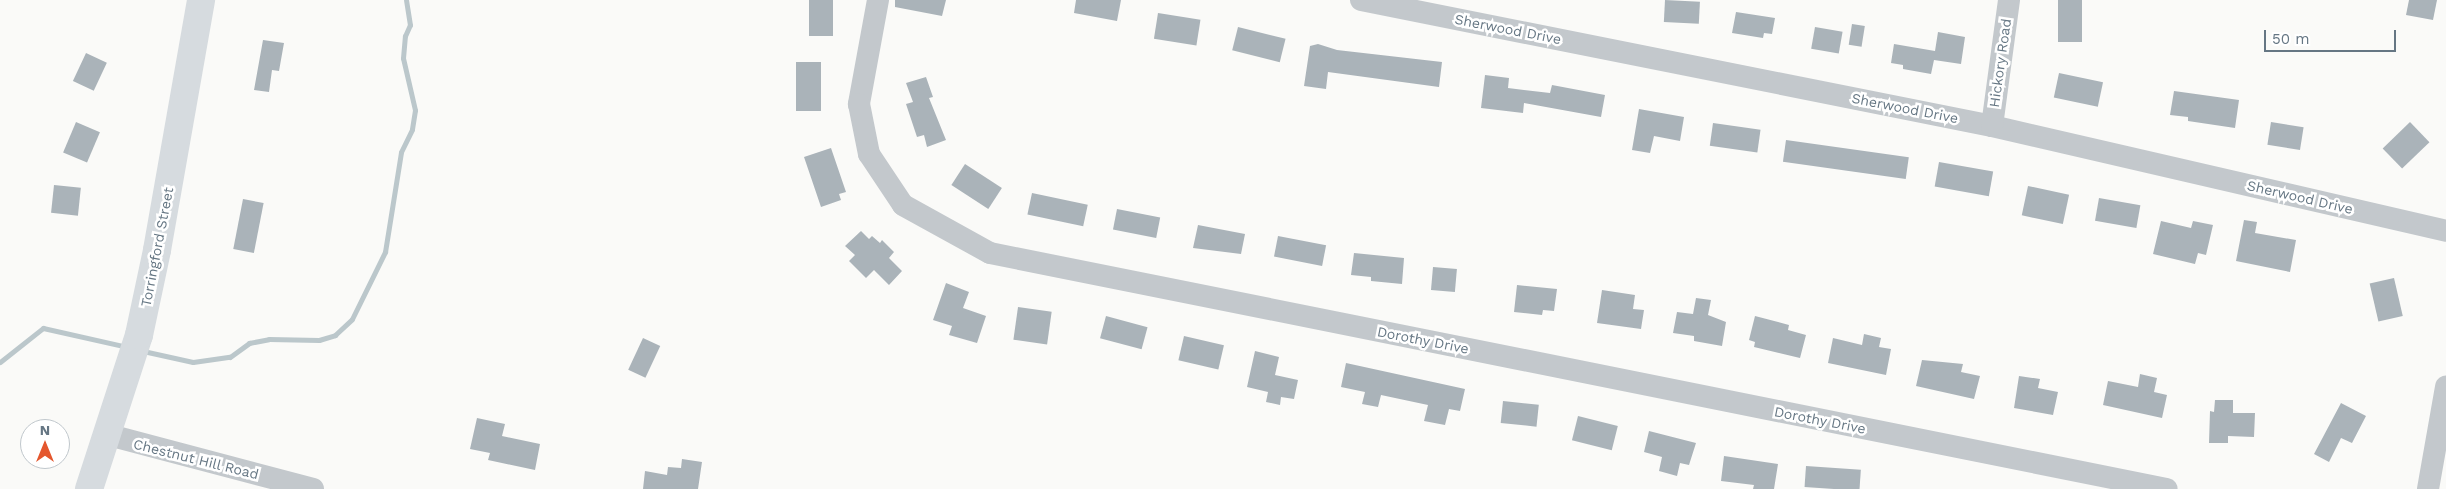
<!DOCTYPE html>
<style>
body{margin:0}
#map{position:relative;width:2446px;height:489px;overflow:hidden;background:#fafaf8;font-family:"Work Sans",sans-serif}
div>[style]{position:absolute}
.stream>*{height:5px;margin:-2.5px;padding:0 2.5px;transform-origin:2.5px;border-radius:2.5px;background:#bbc7cb}
.building>*{inset:0;background:#aab3b9;transform-origin:0 0}
.minor>*{height:22px;margin:-11px;padding:0 11px;transform-origin:11px;border-radius:11px;background:#c3c8cc}
.major>*{height:28px;margin:-14px;padding:0 14px;transform-origin:14px;border-radius:14px;background:#d6dbdf}
span{translate:-50% -50%;white-space:nowrap;text-align:center;line-height:1.15;-webkit-text-stroke:5px #fff;paint-order:stroke}
.street-label{font-size:14px;color:#657683}
.north{position:absolute;left:20px;top:419px;width:50px;height:50px;box-sizing:border-box;background:#fff;border:1px solid #c1c8cd;border-radius:50%;rotate:0deg;font-size:14px;font-weight:700;line-height:20px;text-align:center;color:#657683}
.north::after{content:'';display:block;margin:auto;width:18px;height:22px;background:#e4572e;clip-path:polygon(50% 0,100% 100%,50% 72%,0 100%)}
.scale{position:absolute;left:2264px;top:30px;width:132px;height:22px;box-sizing:border-box;border:2px solid #657683;border-top:0;padding-left:6px;font-size:15px;line-height:18px;white-space:nowrap;color:#657683;-webkit-text-stroke:4px #fff;paint-order:stroke}
</style>
<div id="map">
<div class="stream">
<i style="left:143px;top:351px;width:51px;rotate:12.4deg"></i>
<i style="left:193px;top:362px;width:37px;rotate:-8deg"></i>
<i style="left:230px;top:357px;width:24px;rotate:-36deg"></i>
<i style="left:249px;top:343px;width:20px;rotate:-11deg"></i>
<i style="left:269px;top:339px;width:50px;rotate:1.1deg"></i>
<i style="left:319px;top:340px;width:17px;rotate:-17deg"></i>
<i style="left:335px;top:335px;width:23px;rotate:-43deg"></i>
<i style="left:352px;top:319px;width:75px;rotate:-63.8deg"></i>
<i style="left:385px;top:252px;width:101px;rotate:-80.9deg"></i>
<i style="left:401px;top:152px;width:25px;rotate:-64deg"></i>
<i style="left:412px;top:129px;width:19px;rotate:-81deg"></i>
<i style="left:415px;top:110px;width:53px;rotate:-103deg"></i>
<i style="left:403px;top:58px;width:22px;rotate:-85deg"></i>
<i style="left:405px;top:36px;width:12px;rotate:-66deg"></i>
<i style="left:410px;top:25px;width:25px;rotate:-99deg"></i>
<i style="left:0;top:362px;width:55px;rotate:-38.3deg"></i>
<i style="left:43px;top:328px;width:86px;rotate:12.7deg"></i>
</div>
<div class="building">
<i style="left:809px;top:0;width:24px;height:36px"></i>
<i style="clip-path:polygon(895px 0,946px 0,942px 16px,895px 7px)"></i>
<i style="clip-path:polygon(1076px 0,1121px 0,1117px 21px,1074px 13px)"></i>
<i style="left:1665px;top:0;width:35px;height:22px;rotate:3deg"></i>
<i style="left:2058px;top:0;width:24px;height:42px"></i>
<i style="clip-path:polygon(2409px 0,2437px 0,2433px 20px,2406px 15px)"></i>
<i style="clip-path:polygon(1736px 12px,1775px 18px,1772px 34px,1764px 33px,1763px 38px,1732px 33px)"></i>
<i style="left:1158px;top:13px;width:43px;height:26px;rotate:9deg"></i>
<i style="left:1852px;top:24px;width:13px;height:21px;rotate:9deg"></i>
<i style="left:1238px;top:27px;width:49px;height:24px;rotate:14deg"></i>
<i style="left:1815px;top:27px;width:28px;height:22px;rotate:10deg"></i>
<i style="clip-path:polygon(1938px 32px,1965px 37px,1961px 64px,1934px 60px,1931px 74px,1903px 69px,1903px 65px,1891px 63px,1894px 44px,1935px 51px)"></i>
<i style="clip-path:polygon(263px 40px,284px 43px,279px 71px,272px 70px,269px 92px,254px 90px)"></i>
<i style="clip-path:polygon(1318px 44px,1337px 50px,1442px 62px,1439px 87px,1328px 72px,1326px 89px,1304px 86px,1310px 46px)"></i>
<i style="left:86px;top:53px;width:23px;height:31px;rotate:25deg"></i>
<i style="left:821px;top:62px;width:49px;height:25px;rotate:90deg"></i>
<i style="left:2059px;top:73px;width:45px;height:25px;rotate:12deg"></i>
<i style="clip-path:polygon(1485px 75px,1509px 78px,1508px 88px,1550px 93px,1552px 85px,1605px 95px,1601px 117px,1524px 103px,1523px 113px,1481px 108px)"></i>
<i style="clip-path:polygon(926px 77px,933px 97px,929px 98px,946px 140px,927px 147px,924px 135px,917px 137px,906px 104px,913px 102px,906px 83px)"></i>
<i style="clip-path:polygon(2174px 91px,2239px 100px,2235px 128px,2188px 121px,2188px 117px,2170px 115px)"></i>
<i style="clip-path:polygon(1639px 109px,1684px 117px,1680px 141px,1654px 136px,1650px 153px,1632px 150px)"></i>
<i style="left:76px;top:122px;width:26px;height:33px;rotate:23deg"></i>
<i style="left:2271px;top:122px;width:33px;height:23px;rotate:9deg"></i>
<i style="left:2410px;top:122px;width:28px;height:38px;rotate:46deg"></i>
<i style="left:1713px;top:123px;width:48px;height:23px;rotate:8deg"></i>
<i style="left:1786px;top:140px;width:124px;height:22px;rotate:8deg"></i>
<i style="clip-path:polygon(831px 148px,846px 192px,839px 194px,841px 200px,821px 207px,804px 157px)"></i>
<i style="left:1939px;top:162px;width:55px;height:25px;rotate:10deg"></i>
<i style="left:965px;top:164px;width:44px;height:25px;rotate:33deg"></i>
<i style="left:54px;top:185px;width:27px;height:28px;rotate:6deg"></i>
<i style="left:2028px;top:186px;width:42px;height:30px;rotate:12deg"></i>
<i style="left:1032px;top:193px;width:57px;height:22px;rotate:12deg"></i>
<i style="left:2099px;top:198px;width:42px;height:23px;rotate:10deg"></i>
<i style="left:243px;top:199px;width:21px;height:51px;rotate:11deg"></i>
<i style="left:1117px;top:209px;width:44px;height:21px;rotate:11deg"></i>
<i style="clip-path:polygon(2244px 220px,2257px 222px,2255px 233px,2296px 240px,2290px 272px,2236px 261px)"></i>
<i style="clip-path:polygon(2161px 221px,2191px 228px,2193px 221px,2213px 225px,2206px 255px,2198px 253px,2195px 264px,2153px 254px)"></i>
<i style="clip-path:polygon(1198px 225px,1245px 234px,1241px 254px,1193px 248px)"></i>
<i style="clip-path:polygon(861px 231px,869px 239px,872px 236px,880px 243px,882px 240px,894px 252px,889px 258px,902px 271px,889px 285px,874px 270px,866px 278px,849px 261px,855px 255px,845px 246px)"></i>
<i style="left:1278px;top:236px;width:49px;height:21px;rotate:11deg"></i>
<i style="clip-path:polygon(1354px 253px,1404px 258px,1402px 284px,1371px 281px,1371px 277px,1351px 275px)"></i>
<i style="left:1433px;top:267px;width:24px;height:23px;rotate:5deg"></i>
<i style="left:2394px;top:278px;width:39px;height:25px;rotate:77deg"></i>
<i style="clip-path:polygon(946px 283px,969px 292px,963px 308px,986px 316px,977px 343px,949px 335px,952px 326px,933px 320px)"></i>
<i style="clip-path:polygon(1517px 285px,1557px 289px,1554px 311px,1543px 310px,1542px 315px,1514px 312px)"></i>
<i style="clip-path:polygon(1602px 290px,1635px 295px,1633px 309px,1644px 310px,1641px 329px,1597px 323px)"></i>
<i style="clip-path:polygon(1696px 298px,1711px 300px,1708px 315px,1726px 322px,1722px 346px,1694px 341px,1694px 336px,1673px 333px,1677px 312px,1693px 314px)"></i>
<i style="left:1018px;top:307px;width:34px;height:33px;rotate:8deg"></i>
<i style="left:1106px;top:316px;width:43px;height:23px;rotate:15deg"></i>
<i style="clip-path:polygon(1755px 316px,1789px 325px,1788px 330px,1806px 335px,1800px 358px,1754px 347px,1755px 342px,1749px 340px)"></i>
<i style="clip-path:polygon(1864px 334px,1881px 338px,1879px 347px,1891px 349px,1886px 375px,1828px 363px,1833px 338px,1862px 345px)"></i>
<i style="left:1184px;top:336px;width:41px;height:25px;rotate:13deg"></i>
<i style="left:643px;top:338px;width:19px;height:35px;rotate:25deg"></i>
<i style="clip-path:polygon(1255px 351px,1279px 357px,1275px 375px,1298px 380px,1294px 399px,1281px 397px,1280px 405px,1266px 402px,1268px 392px,1247px 387px)"></i>
<i style="clip-path:polygon(1922px 360px,1963px 364px,1961px 372px,1980px 376px,1974px 399px,1916px 386px)"></i>
<i style="clip-path:polygon(1346px 363px,1465px 389px,1460px 411px,1449px 409px,1445px 425px,1424px 421px,1428px 405px,1381px 395px,1378px 407px,1362px 404px,1365px 392px,1341px 387px)"></i>
<i style="clip-path:polygon(2140px 374px,2157px 378px,2154px 392px,2167px 395px,2162px 418px,2103px 405px,2108px 381px,2138px 387px)"></i>
<i style="clip-path:polygon(2019px 376px,2040px 379px,2038px 388px,2058px 392px,2053px 415px,2014px 408px)"></i>
<i style="clip-path:polygon(2215px 400px,2233px 400px,2233px 413px,2255px 413px,2254px 437px,2228px 436px,2228px 443px,2209px 443px,2210px 411px,2214px 412px)"></i>
<i style="left:1503px;top:401px;width:36px;height:22px;rotate:6deg"></i>
<i style="clip-path:polygon(2341px 403px,2366px 416px,2352px 443px,2341px 438px,2329px 462px,2314px 454px)"></i>
<i style="left:1578px;top:416px;width:41px;height:25px;rotate:14deg"></i>
<i style="clip-path:polygon(477px 418px,505px 424px,502px 436px,540px 444px,535px 470px,488px 460px,490px 453px,470px 449px)"></i>
<i style="clip-path:polygon(1649px 431px,1696px 443px,1689px 465px,1680px 463px,1677px 476px,1659px 471px,1662px 457px,1644px 452px)"></i>
<i style="clip-path:polygon(1724px 456px,1778px 464px,1774px 489px,1753px 489px,1754px 485px,1721px 481px)"></i>
<i style="clip-path:polygon(682px 459px,702px 462px,698px 489px,643px 489px,645px 471px,667px 475px,668px 467px,681px 468px)"></i>
<i style="left:1806px;top:466px;width:55px;height:21px;rotate:4deg"></i>
</div>
<div class="minor">
<i style="left:878px;top:0;width:106px;rotate:100.4deg"></i>
<i style="left:859px;top:104px;width:51px;rotate:78.7deg"></i>
<i style="left:869px;top:154px;width:61px;rotate:56.3deg"></i>
<i style="left:903px;top:205px;width:99px;rotate:28.9deg"></i>
<i style="left:990px;top:253px;width:1200px;rotate:11.34deg"></i>
<i style="left:1361px;top:0;width:643px;rotate:11.29deg"></i>
<i style="left:1992px;top:126px;width:466px;rotate:13deg"></i>
<i style="left:1992px;top:126px;width:127px;rotate:-82.3deg"></i>
<i style="left:109px;top:435px;width:211px;rotate:14.8deg"></i>
<i style="left:2428px;top:489px;width:104px;rotate:-80deg"></i>
</div>
<div class="major">
<i style="left:89px;top:489px;width:162px;rotate:-72deg"></i>
<i style="left:139px;top:335px;width:87px;rotate:-78deg"></i>
<i style="left:157px;top:250px;width:254px;rotate:-80deg"></i>
</div>
<div class="street-label">
<span style="left:1508px;top:29px;rotate:11deg">Sherwood Drive</span>
<span style="left:2000px;top:63px;rotate:-82deg">Hickory Road</span>
<span style="left:1905px;top:108px;rotate:11deg">Sherwood Drive</span>
<span style="left:2300px;top:197px;rotate:13deg">Sherwood Drive</span>
<span style="left:157px;top:247px;rotate:-79deg">Torringford Street</span>
<span style="left:1423px;top:340px;rotate:11deg">Dorothy Drive</span>
<span style="left:1820px;top:420px;rotate:11deg">Dorothy Drive</span>
<span style="left:196px;top:459px;rotate:14deg">Chestnut Hill Road</span>
</div>
<div class="north">N</div>
<div class="scale">50 m</div>
</div>
